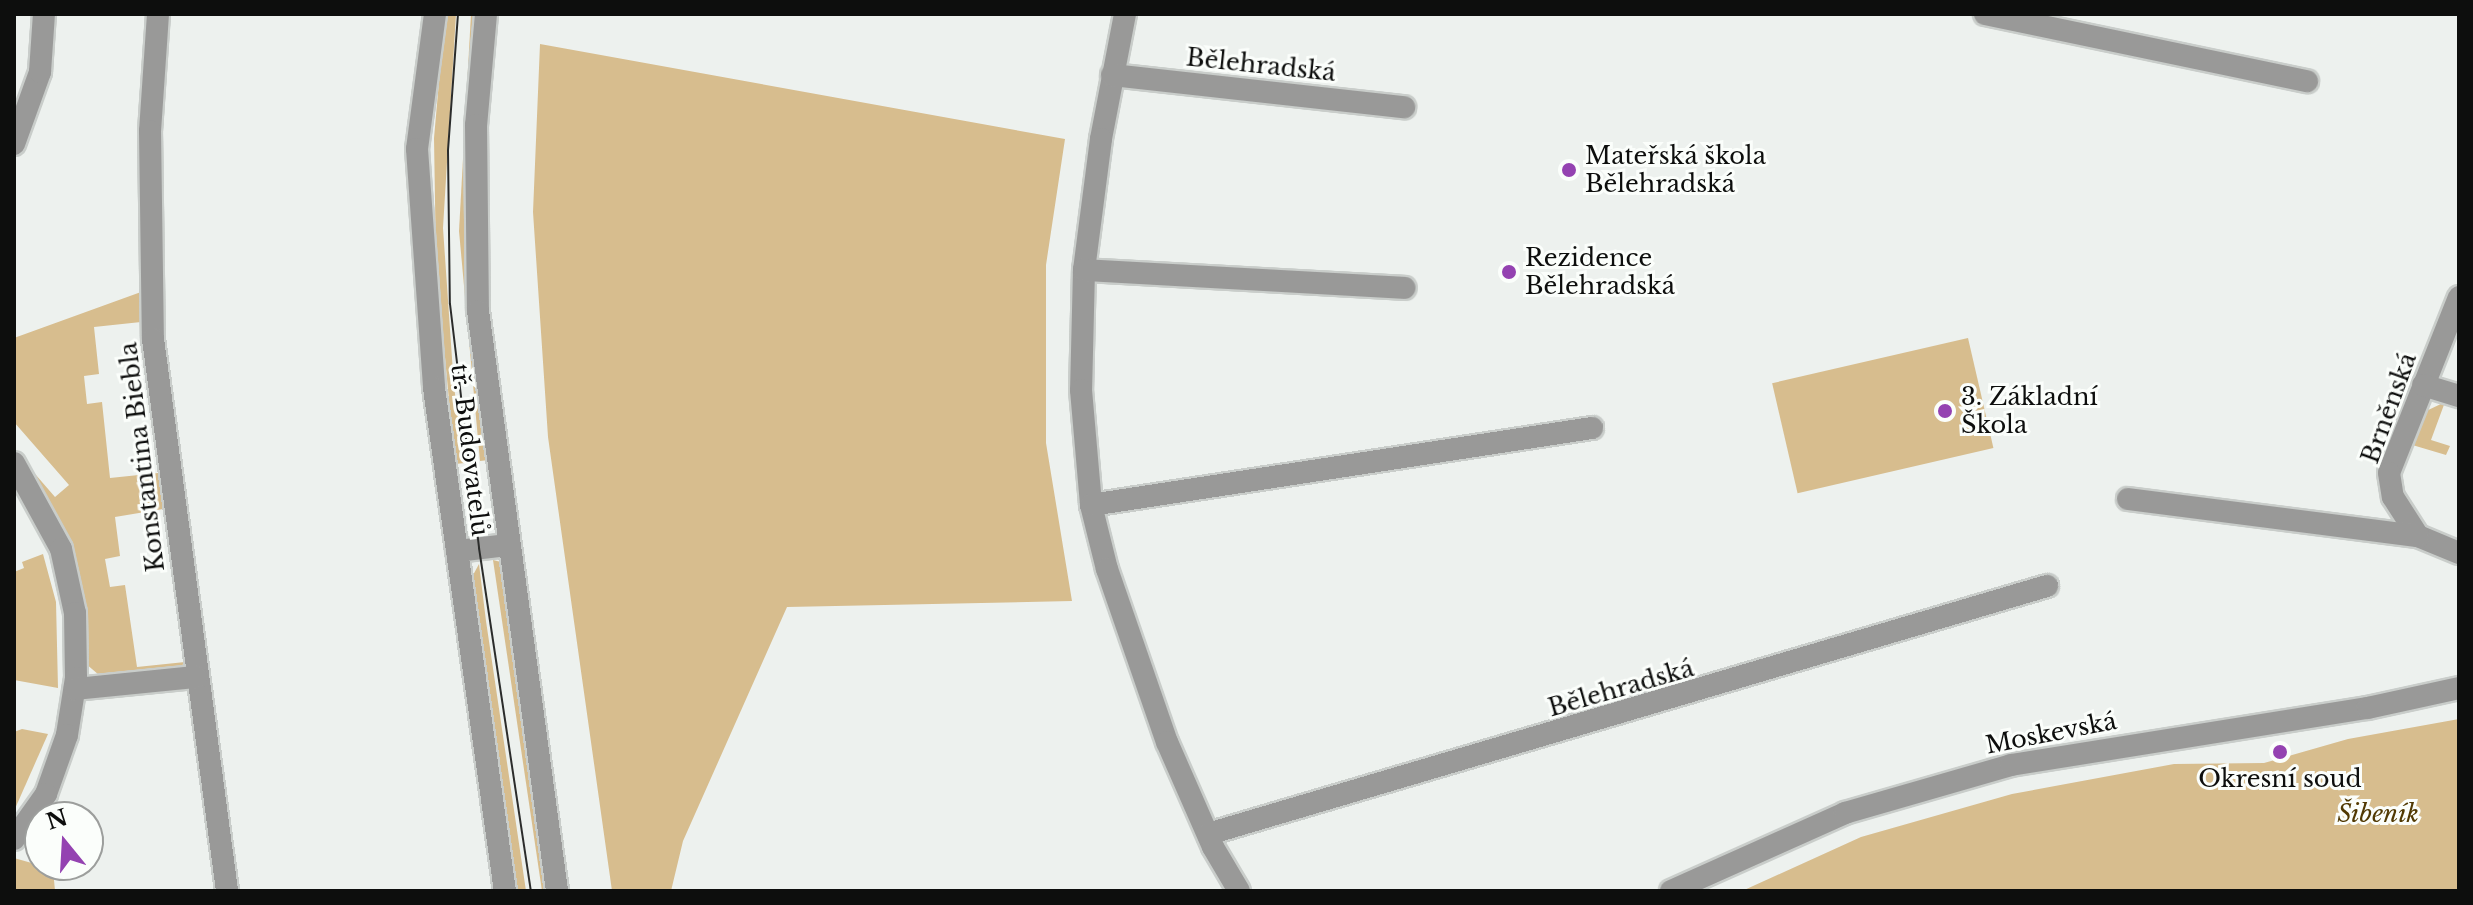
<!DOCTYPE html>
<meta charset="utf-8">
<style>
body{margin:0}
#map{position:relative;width:2473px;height:905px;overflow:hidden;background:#edf1ee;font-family:"Libre Baskerville",serif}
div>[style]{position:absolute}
.green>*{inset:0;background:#d7bd8e;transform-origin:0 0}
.roads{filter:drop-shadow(2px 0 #c9cdca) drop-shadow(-2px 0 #c9cdca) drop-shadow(0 2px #c9cdca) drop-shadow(0 -2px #c9cdca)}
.minor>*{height:22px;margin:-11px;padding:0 11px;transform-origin:11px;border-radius:11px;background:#999998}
.tertiary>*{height:22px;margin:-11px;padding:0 11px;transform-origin:11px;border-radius:11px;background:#999998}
.tram>*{height:2px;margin:-1px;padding:0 1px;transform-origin:1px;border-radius:1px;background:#2b2c2b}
.dots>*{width:22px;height:22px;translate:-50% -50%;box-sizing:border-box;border:4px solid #fbfefb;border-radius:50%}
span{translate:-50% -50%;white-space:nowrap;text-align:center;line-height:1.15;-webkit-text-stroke:6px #fbfefb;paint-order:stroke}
.street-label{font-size:24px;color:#0d0e0d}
.poi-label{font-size:24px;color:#0d0e0d}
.left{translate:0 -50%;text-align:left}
.park-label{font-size:24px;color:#513902;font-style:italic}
.frame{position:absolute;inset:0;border:16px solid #0d0e0d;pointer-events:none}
.north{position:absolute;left:24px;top:801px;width:80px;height:80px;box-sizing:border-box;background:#fbfefb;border:2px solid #9c9e9c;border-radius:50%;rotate:342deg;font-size:22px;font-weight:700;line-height:32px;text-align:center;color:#0d0e0d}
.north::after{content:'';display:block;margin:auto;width:28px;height:36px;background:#9442b1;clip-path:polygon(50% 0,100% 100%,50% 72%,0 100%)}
</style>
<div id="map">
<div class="green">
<i style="clip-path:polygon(445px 14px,456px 14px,443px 228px,454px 387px,465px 463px,455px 464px,436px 262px,434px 138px)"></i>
<i style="clip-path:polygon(471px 14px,481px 14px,489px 460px,480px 461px,459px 231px)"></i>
<i style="clip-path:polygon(540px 44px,1065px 139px,1046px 265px,1046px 443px,1072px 601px,787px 607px,683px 841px,671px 891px,612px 891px,548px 437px,533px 212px)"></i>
<i style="clip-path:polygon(141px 292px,141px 322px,94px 327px,99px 374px,84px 376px,87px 404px,102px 402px,110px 478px,158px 473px,163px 509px,115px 517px,120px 556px,105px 559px,110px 587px,125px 585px,137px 667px,185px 662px,178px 670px,106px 681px,85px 663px,66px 539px,36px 479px,16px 452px,55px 497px,69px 485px,14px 422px,14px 338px)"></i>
<i style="left:1968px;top:338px;width:113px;height:201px;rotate:77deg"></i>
<i style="clip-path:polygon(2445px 402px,2431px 440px,2450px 446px,2446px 455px,2409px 444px,2422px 413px)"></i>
<i style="clip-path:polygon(43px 554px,56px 602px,58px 688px,14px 680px,14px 572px,24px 568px,22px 562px)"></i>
<i style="clip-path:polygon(493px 560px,501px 562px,552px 891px,542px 891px)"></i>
<i style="clip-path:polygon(479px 564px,486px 621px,526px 891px,517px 891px,508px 836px,472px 577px)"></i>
<i style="clip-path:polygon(2459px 719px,2459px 891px,1742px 891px,1861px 837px,2012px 794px,2174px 764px,2264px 763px,2348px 739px)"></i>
<i style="clip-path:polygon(22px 729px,48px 734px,14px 811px,14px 732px)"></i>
<i style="clip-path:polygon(14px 858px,53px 869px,55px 891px,14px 891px)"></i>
</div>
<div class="roads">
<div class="minor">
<i style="left:158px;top:14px;width:117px;rotate:93.9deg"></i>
<i style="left:150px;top:131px;width:208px;rotate:89.2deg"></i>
<i style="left:153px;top:339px;width:557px;rotate:82.36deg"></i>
<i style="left:1125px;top:14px;width:127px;rotate:100.9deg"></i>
<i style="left:1101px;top:139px;width:132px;rotate:97.4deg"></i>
<i style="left:1084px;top:270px;width:120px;rotate:91.4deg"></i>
<i style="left:1081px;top:390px;width:115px;rotate:85deg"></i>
<i style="left:1091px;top:505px;width:66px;rotate:76deg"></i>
<i style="left:1107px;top:569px;width:183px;rotate:70.9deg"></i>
<i style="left:1167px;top:742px;width:115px;rotate:66.3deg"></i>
<i style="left:1213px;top:847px;width:51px;rotate:59.4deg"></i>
<i style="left:1985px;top:14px;width:329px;rotate:11.8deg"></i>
<i style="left:1112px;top:75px;width:294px;rotate:6.3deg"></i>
<i style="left:14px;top:144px;width:77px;rotate:-70.1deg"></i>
<i style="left:40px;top:72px;width:58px;rotate:-86.1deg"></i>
<i style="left:1084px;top:270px;width:321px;rotate:3.2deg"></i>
<i style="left:2459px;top:297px;width:189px;rotate:111.7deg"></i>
<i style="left:2389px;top:473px;width:24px;rotate:81deg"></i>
<i style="left:2393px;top:497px;width:46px;rotate:57.3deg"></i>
<i style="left:2418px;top:536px;width:44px;rotate:22.5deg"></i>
<i style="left:2423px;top:385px;width:38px;rotate:17deg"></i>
<i style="left:14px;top:463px;width:98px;rotate:61.3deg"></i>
<i style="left:61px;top:549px;width:66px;rotate:77.7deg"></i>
<i style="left:75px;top:613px;width:65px;rotate:89.1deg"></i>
<i style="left:76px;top:678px;width:58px;rotate:99deg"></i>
<i style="left:67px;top:735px;width:63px;rotate:109.6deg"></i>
<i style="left:46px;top:794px;width:55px;rotate:125.4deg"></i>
<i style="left:2128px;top:499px;width:292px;rotate:7.3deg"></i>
<i style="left:1091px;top:505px;width:507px;rotate:-8.74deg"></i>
<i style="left:457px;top:551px;width:50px;rotate:-6.8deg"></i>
<i style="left:75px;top:689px;width:122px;rotate:-5.7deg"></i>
<i style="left:1208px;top:834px;width:875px;rotate:-16.47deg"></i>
</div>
<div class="tertiary">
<i style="left:435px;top:14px;width:136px;rotate:97.6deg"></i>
<i style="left:417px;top:149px;width:240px;rotate:85.9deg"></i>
<i style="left:434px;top:388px;width:508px;rotate:81.97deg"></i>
<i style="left:486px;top:14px;width:111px;rotate:95.1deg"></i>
<i style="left:476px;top:125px;width:186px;rotate:89.4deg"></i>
<i style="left:478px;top:311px;width:585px;rotate:82.24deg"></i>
<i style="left:1671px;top:891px;width:191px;rotate:-24.1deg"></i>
<i style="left:1845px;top:813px;width:173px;rotate:-16.1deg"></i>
<i style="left:2011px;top:765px;width:362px;rotate:-9.1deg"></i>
<i style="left:2368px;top:708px;width:93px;rotate:-12.4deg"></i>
</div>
</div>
<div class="tram">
<i style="left:458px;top:14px;width:137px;rotate:94.2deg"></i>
<i style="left:448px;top:151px;width:153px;rotate:89.3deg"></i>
<i style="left:450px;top:304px;width:246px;rotate:83.2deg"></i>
<i style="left:479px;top:548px;width:347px;rotate:81.4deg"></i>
</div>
<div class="dots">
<i style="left:1569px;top:170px;background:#9442b1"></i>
<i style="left:1509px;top:272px;background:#9442b1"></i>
<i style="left:1945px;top:411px;background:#9442b1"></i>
<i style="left:2280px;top:752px;background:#9442b1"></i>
</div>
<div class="street-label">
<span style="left:1261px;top:65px;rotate:6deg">Bělehradská</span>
<span style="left:2389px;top:408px;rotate:-70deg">Brněnská</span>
<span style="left:470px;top:450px;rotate:83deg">tř. Budovatelů</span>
<span style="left:142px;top:457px;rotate:-97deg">Konstantina Biebla</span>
<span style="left:1621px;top:688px;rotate:-16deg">Bělehradská</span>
<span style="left:2051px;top:733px;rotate:-11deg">Moskevská</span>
</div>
<div class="poi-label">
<span class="left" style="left:1585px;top:170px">Mateřská škola<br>Bělehradská</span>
<span class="left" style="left:1525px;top:272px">Rezidence<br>Bělehradská</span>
<span class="left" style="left:1961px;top:411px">3. Základní<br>Škola</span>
<span style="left:2280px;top:779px">Okresní soud</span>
</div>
<div class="park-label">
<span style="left:2378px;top:814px">Šibeník</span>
</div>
<div class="frame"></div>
<div class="north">N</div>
</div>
